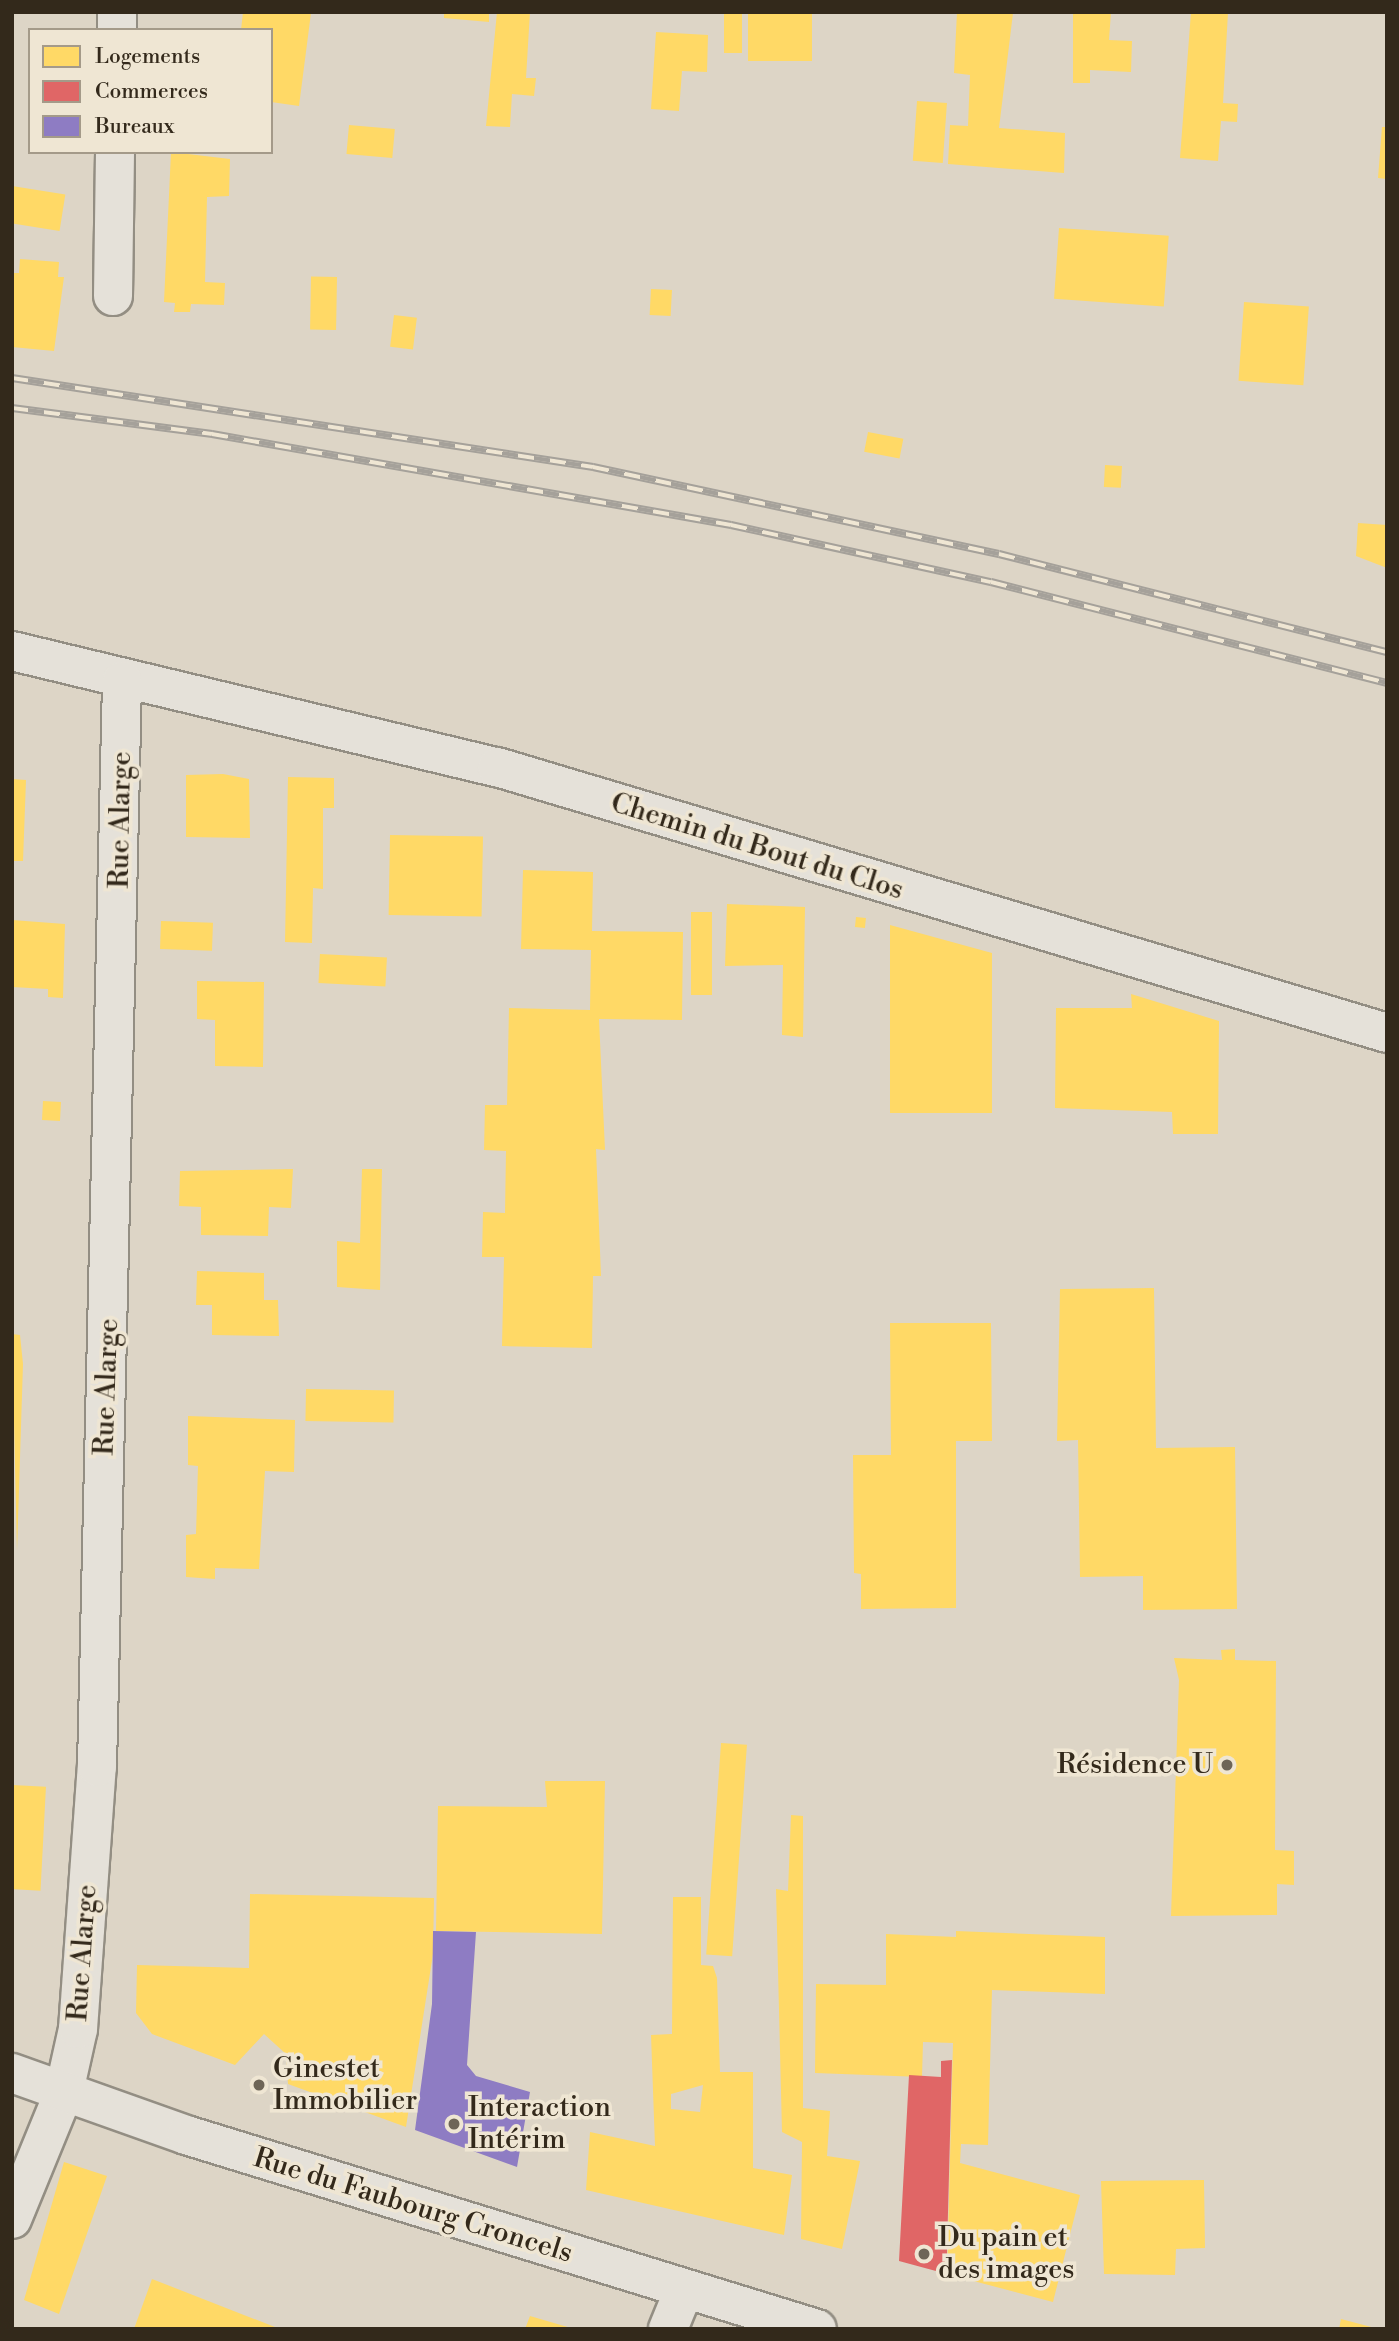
<!DOCTYPE html>
<meta charset="utf-8">
<style>
body{margin:0}
#map{position:relative;width:1399px;height:2341px;overflow:hidden;background:#ddd5c6;font-family:"Libre Bodoni",serif}
div>[style]{position:absolute}
.homes>*{inset:0;background:#ffd966;transform-origin:0 0}
.shops>*{inset:0;background:#e06666}
.offices>*{inset:0;background:#8e7cc3}
.roads{filter:drop-shadow(2px 0 #938e83) drop-shadow(-2px 0 #938e83) drop-shadow(0 2px #938e83) drop-shadow(0 -2px #938e83)}
.street>*{height:38px;margin:-19px;padding:0 19px;transform-origin:19px;border-radius:19px;background:#e5e1d9}
.secondary>*{height:38px;margin:-19px;padding:0 19px;transform-origin:19px;border-radius:19px;background:#e5e1d9}
.rail>*{height:8px;margin-top:-4px;transform-origin:0;background:repeating-linear-gradient(90deg,#efe6d3 0 16px,#a5a19a 0 32px);box-sizing:border-box;border-block:2px solid #a5a19a}
.dots>*{width:19px;height:19px;translate:-50% -50%;box-sizing:border-box;border:4px solid #efe6d3;border-radius:50%}
span{translate:-50% -50%;white-space:nowrap;text-align:center;line-height:1.15;-webkit-text-stroke:7px #efe6d3;paint-order:stroke}
.street-label{font-size:28px;color:#33291b}
.poi-label{font-size:28px;color:#33291b}
.right{translate:-100% -50%;text-align:right}
.left{translate:0 -50%;text-align:left}
.frame{position:absolute;inset:0;border:14px solid #33291b;pointer-events:none}
.legend{position:absolute;left:28px;top:28px;width:245px;height:126px;box-sizing:border-box;background:#efe6d3;border:2px solid #a49a89;margin:0;padding:9px 12px;list-style:none;font-size:21px;color:#33291b}
.legend li{display:flex;align-items:center;gap:14px;height:35px}
.legend b{width:35px;border:2px solid #a49a89}
</style>
<div id="map">
<div class="homes">
<i style="clip-path:polygon(243px 12px,311px 13px,299px 106px,271px 102px,271px 30px,241px 30px)"></i>
<i style="clip-path:polygon(444px 12px,489px 12px,489px 22px,444px 18px)"></i>
<i style="clip-path:polygon(497px 12px,530px 12px,526px 78px,536px 78px,534px 96px,512px 94px,510px 127px,486px 126px)"></i>
<i style="left:724px;top:12px;width:18px;height:41px"></i>
<i style="left:748px;top:12px;width:64px;height:49px"></i>
<i style="clip-path:polygon(957px 12px,1013px 13px,999px 128px,1065px 133px,1064px 173px,948px 164px,950px 125px,968px 126px,970px 75px,954px 73px)"></i>
<i style="clip-path:polygon(1073px 12px,1111px 12px,1109px 40px,1132px 41px,1131px 72px,1090px 70px,1090px 83px,1073px 83px)"></i>
<i style="clip-path:polygon(1191px 12px,1228px 12px,1223px 103px,1238px 104px,1237px 122px,1221px 121px,1218px 161px,1180px 158px)"></i>
<i style="clip-path:polygon(656px 32px,708px 35px,707px 72px,682px 71px,679px 111px,651px 109px)"></i>
<i style="left:917px;top:101px;width:30px;height:60px;rotate:4deg"></i>
<i style="left:349px;top:125px;width:46px;height:29px;rotate:5deg"></i>
<i style="clip-path:polygon(1382px 127px,1387px 127px,1387px 179px,1378px 178px)"></i>
<i style="clip-path:polygon(171px 152px,230px 159px,229px 196px,207px 197px,205px 282px,225px 283px,224px 305px,191px 304px,190px 312px,174px 312px,175px 303px,164px 302px)"></i>
<i style="left:12px;top:186px;width:54px;height:37px;rotate:9deg"></i>
<i style="left:1059px;top:228px;width:110px;height:71px;rotate:4deg"></i>
<i style="clip-path:polygon(20px 259px,59px 262px,58px 277px,64px 277px,54px 351px,12px 347px,12px 273px,19px 273px)"></i>
<i style="left:337px;top:277px;width:53px;height:26px;rotate:91deg"></i>
<i style="left:651px;top:289px;width:21px;height:26px;rotate:3deg"></i>
<i style="left:1244px;top:302px;width:65px;height:79px;rotate:4deg"></i>
<i style="left:394px;top:315px;width:23px;height:32px;rotate:7deg"></i>
<i style="left:868px;top:432px;width:36px;height:20px;rotate:11deg"></i>
<i style="left:1105px;top:465px;width:17px;height:22px;rotate:3deg"></i>
<i style="clip-path:polygon(1358px 523px,1387px 525px,1387px 568px,1356px 556px)"></i>
<i style="clip-path:polygon(223px 774px,249px 779px,250px 838px,186px 837px,186px 775px)"></i>
<i style="clip-path:polygon(288px 777px,334px 778px,334px 808px,323px 808px,323px 889px,313px 888px,312px 943px,285px 942px)"></i>
<i style="clip-path:polygon(12px 779px,26px 780px,23px 861px,12px 861px)"></i>
<i style="left:390px;top:835px;width:93px;height:80px;rotate:1deg"></i>
<i style="clip-path:polygon(523px 870px,593px 872px,592px 931px,683px 932px,682px 1020px,599px 1019px,605px 1150px,596px 1149px,601px 1276px,593px 1276px,592px 1348px,502px 1346px,504px 1257px,482px 1257px,483px 1212px,505px 1213px,506px 1151px,484px 1150px,485px 1105px,507px 1105px,509px 1008px,590px 1010px,591px 950px,521px 949px)"></i>
<i style="clip-path:polygon(727px 904px,805px 907px,803px 1037px,782px 1035px,783px 965px,725px 966px)"></i>
<i style="left:691px;top:912px;width:21px;height:83px"></i>
<i style="left:856px;top:917px;width:10px;height:10px;rotate:6deg"></i>
<i style="clip-path:polygon(12px 920px,65px 924px,63px 998px,48px 997px,48px 989px,12px 987px)"></i>
<i style="left:161px;top:921px;width:52px;height:28px;rotate:2deg"></i>
<i style="clip-path:polygon(890px 925px,992px 953px,992px 1113px,890px 1113px)"></i>
<i style="left:320px;top:954px;width:67px;height:29px;rotate:3deg"></i>
<i style="clip-path:polygon(197px 981px,264px 982px,263px 1067px,215px 1066px,215px 1020px,197px 1019px)"></i>
<i style="clip-path:polygon(1131px 994px,1219px 1021px,1218px 1134px,1173px 1134px,1172px 1112px,1055px 1108px,1056px 1008px,1132px 1008px)"></i>
<i style="left:43px;top:1101px;width:18px;height:19px;rotate:3deg"></i>
<i style="clip-path:polygon(293px 1169px,291px 1208px,269px 1207px,268px 1236px,201px 1235px,201px 1207px,179px 1206px,180px 1171px)"></i>
<i style="clip-path:polygon(362px 1169px,382px 1169px,380px 1290px,337px 1287px,337px 1241px,360px 1243px)"></i>
<i style="clip-path:polygon(197px 1271px,264px 1273px,264px 1300px,278px 1300px,279px 1336px,212px 1335px,212px 1305px,196px 1305px)"></i>
<i style="clip-path:polygon(1154px 1288px,1156px 1448px,1235px 1447px,1237px 1609px,1143px 1610px,1143px 1576px,1080px 1577px,1078px 1440px,1057px 1441px,1060px 1289px)"></i>
<i style="clip-path:polygon(890px 1323px,991px 1323px,992px 1441px,956px 1441px,956px 1608px,861px 1609px,861px 1574px,854px 1573px,853px 1455px,891px 1455px)"></i>
<i style="clip-path:polygon(12px 1334px,20px 1335px,23px 1364px,17px 1551px)"></i>
<i style="left:306px;top:1389px;width:88px;height:32px;rotate:1deg"></i>
<i style="clip-path:polygon(188px 1416px,295px 1420px,294px 1472px,265px 1471px,259px 1569px,215px 1568px,215px 1579px,186px 1577px,186px 1535px,196px 1534px,198px 1466px,188px 1465px)"></i>
<i style="clip-path:polygon(1235px 1649px,1235px 1660px,1276px 1661px,1275px 1850px,1294px 1851px,1294px 1885px,1277px 1884px,1277px 1915px,1171px 1916px,1179px 1680px,1174px 1658px,1222px 1660px,1221px 1650px)"></i>
<i style="left:721px;top:1743px;width:26px;height:212px;rotate:4deg"></i>
<i style="clip-path:polygon(545px 1781px,605px 1781px,602px 1934px,436px 1931px,438px 1806px,547px 1807px)"></i>
<i style="left:12px;top:1785px;width:34px;height:104px;rotate:3deg"></i>
<i style="clip-path:polygon(791px 1815px,803px 1816px,803px 2108px,830px 2111px,827px 2156px,860px 2161px,842px 2249px,801px 2239px,802px 2142px,782px 2132px,776px 1889px,788px 1891px)"></i>
<i style="clip-path:polygon(250px 1894px,434px 1898px,433px 1954px,406px 2127px,288px 2084px,286px 2054px,264px 2034px,235px 2065px,152px 2034px,136px 2013px,137px 1965px,249px 1968px)"></i>
<i style="clip-path:polygon(evenodd,673px 1897px,701px 1897px,701px 1965px,713px 1966px,717px 1978px,720px 2072px,753px 2072px,753px 2168px,792px 2175px,784px 2235px,586px 2190px,590px 2132px,655px 2146px,651px 2035px,672px 2034px,673px 1897px,703px 2085px,700px 2112px,671px 2109px,671px 2094px,703px 2085px)"></i>
<i style="clip-path:polygon(956px 1931px,1105px 1937px,1105px 1994px,992px 1990px,988px 2145px,961px 2144px,960px 2163px,1080px 2195px,1053px 2302px,947px 2274px,953px 2043px,923px 2042px,922px 2077px,815px 2073px,816px 1984px,886px 1985px,886px 1934px,956px 1937px)"></i>
<i style="clip-path:polygon(64px 2162px,107px 2176px,59px 2314px,24px 2300px)"></i>
<i style="clip-path:polygon(1204px 2180px,1205px 2248px,1176px 2249px,1175px 2275px,1104px 2274px,1101px 2181px)"></i>
<i style="clip-path:polygon(152px 2279px,280px 2329px,134px 2329px)"></i>
<i style="clip-path:polygon(530px 2316px,571px 2328px,571px 2329px,525px 2329px)"></i>
<i style="clip-path:polygon(1341px 2319px,1375px 2328px,1375px 2329px,1339px 2329px)"></i>
</div>
<div class="shops">
<i style="clip-path:polygon(952px 2060px,947px 2250px,947px 2274px,899px 2261px,909px 2075px,941px 2077px,941px 2061px)"></i>
</div>
<div class="offices">
<i style="clip-path:polygon(433px 1931px,476px 1932px,467px 2065px,476px 2076px,530px 2092px,517px 2167px,415px 2130px,432px 2004px)"></i>
</div>
<div class="roads">
<div class="street">
<i style="left:117px;top:30px;width:18px;rotate:-90deg"></i>
<i style="left:113px;top:296px;width:144px;rotate:-89.2deg"></i>
<i style="left:12px;top:651px;width:499px;rotate:13.5deg"></i>
<i style="left:497px;top:767px;width:929px;rotate:16.64deg"></i>
<i style="left:12px;top:2219px;width:137px;rotate:-67.7deg"></i>
<i style="left:64px;top:2092px;width:65px;rotate:-77.5deg"></i>
<i style="left:78px;top:2029px;width:263px;rotate:-85.9deg"></i>
<i style="left:97px;top:1767px;width:1087px;rotate:-88.68deg"></i>
<i style="left:668px;top:2329px;width:42px;rotate:-67.7deg"></i>
</div>
<div class="secondary">
<i style="left:12px;top:2073px;width:185px;rotate:19.6deg"></i>
<i style="left:186px;top:2135px;width:660px;rotate:17.09deg"></i>
</div>
</div>
<div class="rail">
<i style="left:12px;top:378px;width:588px;rotate:8.71deg"></i>
<i style="left:593px;top:467px;width:415px;rotate:12.1deg"></i>
<i style="left:999px;top:554px;width:400px;rotate:14.2deg"></i>
<i style="left:12px;top:408px;width:202px;rotate:7.4deg"></i>
<i style="left:212px;top:434px;width:527px;rotate:9.94deg"></i>
<i style="left:731px;top:525px;width:266px;rotate:12.4deg"></i>
<i style="left:991px;top:582px;width:409px;rotate:14.3deg"></i>
</div>
<div class="dots">
<i style="left:1227px;top:1765px;background:#6e6557"></i>
<i style="left:259px;top:2085px;background:#6e6557"></i>
<i style="left:454px;top:2124px;background:#6e6557"></i>
<i style="left:924px;top:2254px;background:#6e6557"></i>
</div>
<div class="street-label">
<span style="left:121px;top:820px;rotate:-89deg">Rue Alarge</span>
<span style="left:757px;top:847px;rotate:17deg">Chemin du Bout du Clos</span>
<span style="left:107px;top:1387px;rotate:-88deg">Rue Alarge</span>
<span style="left:83px;top:1953px;rotate:-86deg">Rue Alarge</span>
<span style="left:413px;top:2206px;rotate:17deg">Rue du Faubourg Croncels</span>
</div>
<div class="poi-label">
<span class="right" style="left:1213px;top:1765px">Résidence U</span>
<span class="left" style="left:273px;top:2085px">Ginestet<br>Immobilier</span>
<span class="left" style="left:468px;top:2124px">Interaction<br>Intérim</span>
<span class="left" style="left:938px;top:2254px">Du pain et<br>des images</span>
</div>
<div class="frame"></div>
<ul class="legend">
<li><b style="height:19px;background:#ffd966"></b>Logements</li>
<li><b style="height:19px;background:#e06666"></b>Commerces</li>
<li><b style="height:19px;background:#8e7cc3"></b>Bureaux</li>
</ul>
</div>
